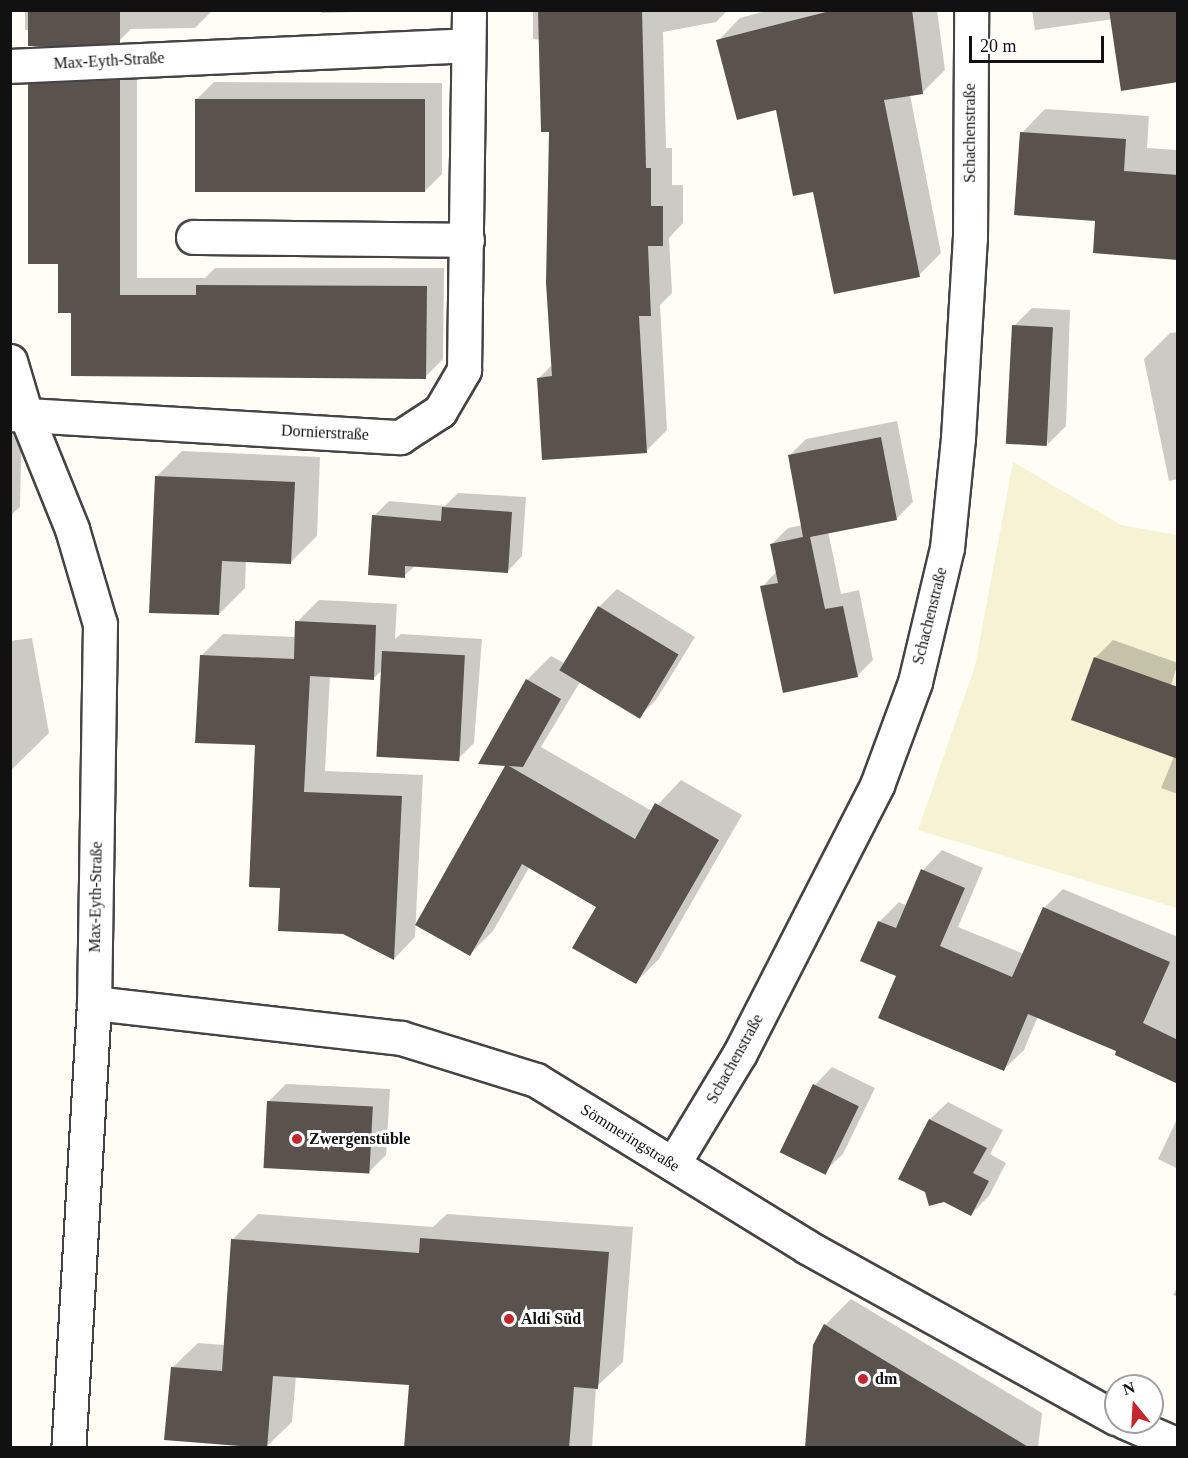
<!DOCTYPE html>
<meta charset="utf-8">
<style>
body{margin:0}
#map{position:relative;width:1188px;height:1458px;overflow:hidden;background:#fffdf5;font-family:"Times New Roman",serif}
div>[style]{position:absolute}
.farmland>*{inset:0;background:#f6f3d4}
.shadow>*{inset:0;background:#0003}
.building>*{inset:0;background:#5a524d;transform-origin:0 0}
.roads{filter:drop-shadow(2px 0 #444) drop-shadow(-2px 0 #444) drop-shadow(0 2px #444) drop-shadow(0 -2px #444)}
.minor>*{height:33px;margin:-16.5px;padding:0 16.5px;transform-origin:16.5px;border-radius:16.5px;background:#fff}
.dots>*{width:16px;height:16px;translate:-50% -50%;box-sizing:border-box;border:3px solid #fff;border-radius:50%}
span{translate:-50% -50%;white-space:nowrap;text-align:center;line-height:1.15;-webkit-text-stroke:6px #fff;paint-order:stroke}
.street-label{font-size:16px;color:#111}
.poi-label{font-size:16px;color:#111;font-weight:700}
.left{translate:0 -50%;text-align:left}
.frame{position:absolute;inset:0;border:12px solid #111;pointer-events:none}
.north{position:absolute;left:1104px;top:1374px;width:60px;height:60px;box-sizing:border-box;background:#fff;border:2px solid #a0a0a0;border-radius:50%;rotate:342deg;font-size:16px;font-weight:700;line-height:24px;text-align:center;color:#111}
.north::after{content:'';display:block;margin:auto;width:21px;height:27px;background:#c4262e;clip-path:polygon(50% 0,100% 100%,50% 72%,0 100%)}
.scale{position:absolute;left:969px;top:36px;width:135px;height:27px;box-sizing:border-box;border:3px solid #111;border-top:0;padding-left:8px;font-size:18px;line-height:21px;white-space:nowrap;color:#111;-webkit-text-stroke:4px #fff;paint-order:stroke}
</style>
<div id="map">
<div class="farmland">
<i style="clip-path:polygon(1013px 462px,1121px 525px,1177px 535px,1177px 908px,918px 830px,975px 666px)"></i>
</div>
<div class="shadow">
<i style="clip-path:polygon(25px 10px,213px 10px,195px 28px,131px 29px,119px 41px,25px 30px)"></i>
<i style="clip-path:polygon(322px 10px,416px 10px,322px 13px)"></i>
<i style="clip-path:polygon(533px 10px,728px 10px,716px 22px,663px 32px,666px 148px,672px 148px,672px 185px,683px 185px,683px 223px,669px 238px,672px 293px,660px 305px,667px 430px,646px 451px,538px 379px,553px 364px,551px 130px,540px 40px,533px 39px)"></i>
<i style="clip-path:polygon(770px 10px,937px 10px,945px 70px,922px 93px,910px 95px,941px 253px,919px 275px,815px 190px,777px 108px,718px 41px,740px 18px)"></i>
<i style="clip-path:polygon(1032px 10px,1178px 10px,1035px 30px)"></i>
<i style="clip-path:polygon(137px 63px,137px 278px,205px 278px,215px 268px,444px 268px,443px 359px,425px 377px,73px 311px,60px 262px,29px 85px,47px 67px)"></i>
<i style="clip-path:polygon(214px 82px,442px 83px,442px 174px,424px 192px,196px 100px)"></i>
<i style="clip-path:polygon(1045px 109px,1149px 116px,1147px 148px,1178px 150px,1178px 258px,1097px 220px,1022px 133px)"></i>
<i style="clip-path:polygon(1032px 308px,1070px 310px,1066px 426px,1048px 444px,1014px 326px)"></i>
<i style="clip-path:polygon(1178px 332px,1178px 479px,1169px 481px,1144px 359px,1170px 333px)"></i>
<i style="clip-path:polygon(10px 417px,22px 417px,20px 507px,10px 516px)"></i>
<i style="clip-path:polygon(897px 421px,913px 502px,897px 518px,828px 531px,841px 594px,859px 590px,873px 660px,857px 676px,762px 587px,777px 571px,772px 544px,788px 528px,803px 525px,789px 456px,806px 439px)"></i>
<i style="clip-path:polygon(182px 451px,320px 457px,317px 536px,291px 562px,246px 560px,245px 588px,219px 614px,156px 477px)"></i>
<i style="clip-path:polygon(458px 493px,526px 497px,522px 556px,508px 571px,416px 565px,404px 576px,374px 516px,389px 501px,445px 506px)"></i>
<i style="clip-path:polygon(617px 589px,695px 637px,656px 700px,638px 718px,580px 682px,541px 747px,652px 811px,681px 780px,742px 815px,659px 959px,635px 983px,598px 906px,530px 866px,493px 931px,469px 955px,508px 765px,480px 763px,527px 680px,551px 656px,564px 663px,599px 607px)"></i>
<i style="clip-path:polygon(319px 600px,397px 604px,395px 639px,401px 634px,482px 639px,474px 743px,456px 761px,382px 670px,373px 679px,330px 676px,325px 771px,423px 775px,415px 937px,394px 959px,281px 887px,257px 744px,201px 656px,223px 634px,296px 637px,297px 622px)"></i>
<i style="clip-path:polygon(32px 638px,49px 733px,10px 771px,10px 641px)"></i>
<i style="clip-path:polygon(1113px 640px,1178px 663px,1158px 726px,1095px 658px)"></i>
<i style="clip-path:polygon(1178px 747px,1178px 794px,1161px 788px)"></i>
<i style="clip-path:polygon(942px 850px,983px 868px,958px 927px,1024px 954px,1044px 908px,1063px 889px,1178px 937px,1178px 1082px,1118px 1050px,1038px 1016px,1024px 1050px,1004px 1069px,898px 975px,879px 922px,899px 902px,907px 906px,923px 870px)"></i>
<i style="clip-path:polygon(832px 1067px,875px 1088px,843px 1154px,825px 1171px,815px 1085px)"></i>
<i style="clip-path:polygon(286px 1084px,390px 1089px,386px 1155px,368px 1173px,268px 1102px)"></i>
<i style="clip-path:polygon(948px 1102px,1003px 1130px,990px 1154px,1006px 1163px,989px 1196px,971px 1214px,900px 1178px,930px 1119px)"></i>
<i style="clip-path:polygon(1178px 1117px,1178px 1169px,1158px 1159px)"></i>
<i style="clip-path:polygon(258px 1214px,433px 1227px,447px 1214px,633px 1227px,623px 1362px,596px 1387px,592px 1448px,406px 1448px,410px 1384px,296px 1376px,292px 1422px,266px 1447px,172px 1368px,198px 1343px,225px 1345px,232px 1240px)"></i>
<i style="clip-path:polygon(1178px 1286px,1178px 1297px,1173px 1295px)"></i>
<i style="clip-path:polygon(851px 1299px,1042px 1413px,1038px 1448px,806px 1448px,815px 1345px,825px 1325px)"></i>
</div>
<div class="building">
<i style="left:28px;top:10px;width:92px;height:36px"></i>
<i style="clip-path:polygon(538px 10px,642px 10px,646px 168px,651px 168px,651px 206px,663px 206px,663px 246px,648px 246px,651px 316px,639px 316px,647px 453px,542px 460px,537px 378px,552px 376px,546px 283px,549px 132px,541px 132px)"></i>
<i style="clip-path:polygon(834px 10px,912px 10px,923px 94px,884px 100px,920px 277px,834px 294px,813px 192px,793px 196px,776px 110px,737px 120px,716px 40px)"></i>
<i style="clip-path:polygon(1109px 10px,1178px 10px,1178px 82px,1121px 91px)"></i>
<i style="clip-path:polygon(120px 80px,120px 295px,196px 295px,196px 285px,427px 286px,426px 379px,71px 376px,71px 313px,58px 313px,58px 264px,28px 264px,28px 84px)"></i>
<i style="left:195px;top:99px;width:230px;height:93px"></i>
<i style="clip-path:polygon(1020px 132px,1126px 139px,1124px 171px,1178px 175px,1178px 260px,1093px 253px,1095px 221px,1014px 215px)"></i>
<i style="left:1012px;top:325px;width:41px;height:119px;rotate:3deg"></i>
<i style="clip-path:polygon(881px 437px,897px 520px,810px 537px,825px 609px,843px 606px,858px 677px,783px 693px,760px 586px,778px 583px,770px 544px,803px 537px,788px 455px)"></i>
<i style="clip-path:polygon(155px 476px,295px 482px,291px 564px,222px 561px,219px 615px,149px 613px)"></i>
<i style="clip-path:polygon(442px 507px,512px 512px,508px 573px,405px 566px,405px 578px,368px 575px,372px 515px,441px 521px)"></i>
<i style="left:598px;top:606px;width:94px;height:75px;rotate:31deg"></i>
<i style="clip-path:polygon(295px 621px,376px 625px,374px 680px,310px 676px,304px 792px,402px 796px,394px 960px,343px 934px,278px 931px,280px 888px,249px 887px,255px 745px,195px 743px,200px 655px,294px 659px)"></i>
<i style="left:382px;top:651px;width:83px;height:106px;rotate:3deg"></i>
<i style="clip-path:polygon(1094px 657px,1178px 687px,1178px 759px,1071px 720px)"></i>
<i style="clip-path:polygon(526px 679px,561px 699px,523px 767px,509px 766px,635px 839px,655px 803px,719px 840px,636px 984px,572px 948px,596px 907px,522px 864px,470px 956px,415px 925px,505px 766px,478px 764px)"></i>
<i style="clip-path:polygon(921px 869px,965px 888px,940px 946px,1012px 977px,1043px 907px,1170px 962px,1143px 1023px,1178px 1040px,1178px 1084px,1115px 1055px,1116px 1051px,1028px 1014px,1004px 1071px,878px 1018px,896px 976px,860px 961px,878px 921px,896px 928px)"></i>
<i style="left:813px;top:1084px;width:51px;height:76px;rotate:26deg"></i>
<i style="left:267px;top:1101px;width:106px;height:67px;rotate:3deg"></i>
<i style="clip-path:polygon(929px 1119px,987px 1148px,973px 1173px,989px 1181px,971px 1216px,944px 1202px,929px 1206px,925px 1192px,898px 1179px)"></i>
<i style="clip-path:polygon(420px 1238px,609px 1252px,598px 1389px,574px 1387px,569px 1448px,404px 1448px,409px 1385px,273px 1376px,267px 1448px,164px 1440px,171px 1367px,222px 1371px,231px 1239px,419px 1253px)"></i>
<i style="clip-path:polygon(824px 1324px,1030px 1448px,805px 1448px,813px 1345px)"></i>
</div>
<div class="roads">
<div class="minor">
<i style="left:10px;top:66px;width:458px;rotate:-2.6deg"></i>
<i style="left:193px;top:237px;width:274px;rotate:0.6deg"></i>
<i style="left:10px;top:361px;width:56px;rotate:73.5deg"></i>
<i style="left:26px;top:415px;width:123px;rotate:68deg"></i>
<i style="left:72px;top:529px;width:99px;rotate:73.6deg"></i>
<i style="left:100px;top:624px;width:379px;rotate:90.9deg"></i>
<i style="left:94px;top:1003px;width:446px;rotate:93.3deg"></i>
<i style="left:10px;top:414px;width:391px;rotate:3.4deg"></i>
<i style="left:400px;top:437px;width:48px;rotate:-33deg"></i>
<i style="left:440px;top:411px;width:48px;rotate:-59.7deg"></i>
<i style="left:464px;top:370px;width:360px;rotate:-89.2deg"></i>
<i style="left:94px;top:1003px;width:309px;rotate:6.5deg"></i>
<i style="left:401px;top:1038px;width:141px;rotate:17.3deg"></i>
<i style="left:536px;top:1080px;width:318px;rotate:31.6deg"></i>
<i style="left:807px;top:1247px;width:353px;rotate:29deg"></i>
<i style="left:673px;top:1164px;width:130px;rotate:-58.9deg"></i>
<i style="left:740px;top:1053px;width:301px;rotate:-62.9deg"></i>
<i style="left:877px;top:785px;width:110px;rotate:-69.7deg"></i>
<i style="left:915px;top:682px;width:138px;rotate:-76.6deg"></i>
<i style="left:947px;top:548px;width:111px;rotate:-84.3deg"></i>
<i style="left:958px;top:438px;width:200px;rotate:-86.6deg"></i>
<i style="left:970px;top:238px;width:228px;rotate:-89.7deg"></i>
<i style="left:1125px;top:1422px;width:58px;rotate:23.5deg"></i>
</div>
</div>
<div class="dots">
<i style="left:297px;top:1139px;background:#c4262e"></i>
<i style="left:509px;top:1319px;background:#c4262e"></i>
<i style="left:863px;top:1379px;background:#c4262e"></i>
</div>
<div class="street-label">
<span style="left:109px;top:61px;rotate:-3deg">Max-Eyth-Straße</span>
<span style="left:970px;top:133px;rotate:-90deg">Schachenstraße</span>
<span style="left:325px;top:433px;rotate:3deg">Dornierstraße</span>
<span style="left:930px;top:616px;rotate:-76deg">Schachenstraße</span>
<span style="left:96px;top:897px;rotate:-89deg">Max-Eyth-Straße</span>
<span style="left:735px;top:1059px;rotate:-61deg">Schachenstraße</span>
<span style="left:630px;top:1138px;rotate:32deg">Sömmeringstraße</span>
</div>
<div class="poi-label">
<span class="left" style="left:309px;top:1139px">Zwergenstüble</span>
<span class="left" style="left:521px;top:1319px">Aldi Süd</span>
<span class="left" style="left:875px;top:1379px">dm</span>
</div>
<div class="frame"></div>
<div class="north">N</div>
<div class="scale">20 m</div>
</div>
